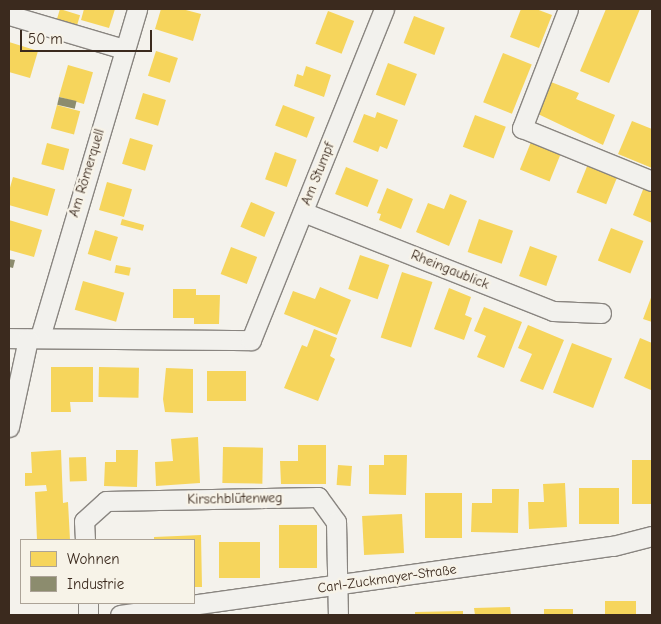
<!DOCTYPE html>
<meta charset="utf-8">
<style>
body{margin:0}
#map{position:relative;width:661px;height:624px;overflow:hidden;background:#f4f2ec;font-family:"Comic Neue",sans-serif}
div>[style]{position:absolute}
.homes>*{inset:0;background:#f6d55c;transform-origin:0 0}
.industry>*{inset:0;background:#8c8c6e;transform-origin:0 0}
.roads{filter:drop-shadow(1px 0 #898580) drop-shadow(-1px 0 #898580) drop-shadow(0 1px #898580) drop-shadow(0 -1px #898580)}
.minor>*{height:19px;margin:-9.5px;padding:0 9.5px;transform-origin:9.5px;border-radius:9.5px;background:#f2f1ed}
span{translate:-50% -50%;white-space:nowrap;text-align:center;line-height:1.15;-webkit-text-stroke:5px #f7f3e8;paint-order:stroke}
.street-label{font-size:14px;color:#3b2a1e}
.frame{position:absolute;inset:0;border:10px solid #3b2a1e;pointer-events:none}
.legend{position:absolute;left:20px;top:539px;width:175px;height:65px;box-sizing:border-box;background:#f7f3e8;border:1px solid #aca397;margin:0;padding:6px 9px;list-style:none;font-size:15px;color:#3b2a1e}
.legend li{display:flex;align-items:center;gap:10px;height:25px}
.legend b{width:25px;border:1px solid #aca397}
.scale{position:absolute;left:20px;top:30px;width:132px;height:22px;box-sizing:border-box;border:2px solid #3b2a1e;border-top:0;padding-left:6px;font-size:15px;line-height:18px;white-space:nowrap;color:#3b2a1e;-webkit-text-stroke:4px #f7f3e8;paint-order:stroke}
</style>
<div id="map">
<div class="homes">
<i style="left:60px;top:9px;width:21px;height:12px;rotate:17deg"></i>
<i style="clip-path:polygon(84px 9px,115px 9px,109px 28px,81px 20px)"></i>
<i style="clip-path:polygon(161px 9px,182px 9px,201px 14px,193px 41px,155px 29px)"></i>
<i style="clip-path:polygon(521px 9px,536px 9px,552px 15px,539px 48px,510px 37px)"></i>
<i style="clip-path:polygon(606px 9px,640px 9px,609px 83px,580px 71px)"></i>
<i style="left:328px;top:11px;width:28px;height:35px;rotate:21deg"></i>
<i style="left:414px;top:16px;width:33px;height:29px;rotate:21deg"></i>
<i style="clip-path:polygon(9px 42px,38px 51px,30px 78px,9px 72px)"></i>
<i style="left:156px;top:51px;width:23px;height:26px;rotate:18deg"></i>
<i style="left:503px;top:53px;width:31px;height:53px;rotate:22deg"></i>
<i style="left:388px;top:63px;width:31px;height:34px;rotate:21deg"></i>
<i style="left:68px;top:65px;width:26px;height:33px;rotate:16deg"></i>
<i style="clip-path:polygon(306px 66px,331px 75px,324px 97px,294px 86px,297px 74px,303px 76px)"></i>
<i style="clip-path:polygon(551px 82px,579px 93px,576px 99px,615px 115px,603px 145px,538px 114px)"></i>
<i style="left:143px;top:93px;width:24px;height:27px;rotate:17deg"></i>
<i style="left:57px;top:105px;width:24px;height:24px;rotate:15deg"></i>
<i style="left:283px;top:105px;width:34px;height:22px;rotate:21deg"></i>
<i style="clip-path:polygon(377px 112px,398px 120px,387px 149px,380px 146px,378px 152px,353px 142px,364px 114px,375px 118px)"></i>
<i style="left:475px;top:115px;width:33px;height:34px;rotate:21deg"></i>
<i style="clip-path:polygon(632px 121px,652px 129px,652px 168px,618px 154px)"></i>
<i style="left:533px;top:137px;width:32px;height:35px;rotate:22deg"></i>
<i style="left:130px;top:138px;width:24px;height:27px;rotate:17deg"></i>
<i style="left:47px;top:143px;width:23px;height:22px;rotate:15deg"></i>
<i style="left:275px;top:152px;width:23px;height:29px;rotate:20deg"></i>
<i style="left:590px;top:159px;width:32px;height:36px;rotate:22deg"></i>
<i style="left:346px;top:167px;width:35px;height:29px;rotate:22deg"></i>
<i style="left:13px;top:177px;width:44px;height:28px;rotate:16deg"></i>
<i style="left:107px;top:182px;width:26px;height:29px;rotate:16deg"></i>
<i style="clip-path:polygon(646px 182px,652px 184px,652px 223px,633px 215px)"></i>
<i style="clip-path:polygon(387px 188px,413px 199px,401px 229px,379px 220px,381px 214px,377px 213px)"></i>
<i style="clip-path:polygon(450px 194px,467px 201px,449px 246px,416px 232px,428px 203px,444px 209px)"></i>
<i style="left:251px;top:202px;width:26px;height:27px;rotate:23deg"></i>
<i style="left:122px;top:219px;width:23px;height:6px;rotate:15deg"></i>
<i style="left:479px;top:219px;width:36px;height:35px;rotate:19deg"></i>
<i style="clip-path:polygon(9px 220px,42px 230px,34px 257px,9px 250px)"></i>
<i style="left:611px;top:228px;width:35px;height:35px;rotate:22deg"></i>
<i style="left:95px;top:230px;width:24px;height:25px;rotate:17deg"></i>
<i style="left:530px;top:246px;width:29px;height:32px;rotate:20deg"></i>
<i style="left:231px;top:247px;width:28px;height:29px;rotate:21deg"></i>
<i style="left:360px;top:255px;width:31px;height:36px;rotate:19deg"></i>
<i style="left:116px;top:265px;width:15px;height:8px;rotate:11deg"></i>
<i style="left:402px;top:272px;width:32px;height:69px;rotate:18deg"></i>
<i style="left:83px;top:281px;width:43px;height:30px;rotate:16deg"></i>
<i style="clip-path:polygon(320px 287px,351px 300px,337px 335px,284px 314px,293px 291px,315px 299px)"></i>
<i style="clip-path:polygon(449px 288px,471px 297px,465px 315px,472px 318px,464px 340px,434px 329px)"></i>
<i style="clip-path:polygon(173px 289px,196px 289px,196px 295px,220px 295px,219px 324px,194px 324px,194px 318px,173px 318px)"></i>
<i style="clip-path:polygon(652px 295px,652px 322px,643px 319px)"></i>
<i style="clip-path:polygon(484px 307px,522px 322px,504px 368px,477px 357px,486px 336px,474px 331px)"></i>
<i style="clip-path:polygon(528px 325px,564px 340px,543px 390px,520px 381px,532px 354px,518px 348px)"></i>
<i style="clip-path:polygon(314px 329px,337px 338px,330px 356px,335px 359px,318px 401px,284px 388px,302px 345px,307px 347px)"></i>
<i style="clip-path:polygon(640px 338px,652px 343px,651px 390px,624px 378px)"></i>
<i style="left:572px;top:343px;width:43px;height:53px;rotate:21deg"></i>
<i style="clip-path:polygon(51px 367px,93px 367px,93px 402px,70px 402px,71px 412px,51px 412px)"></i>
<i style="left:99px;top:367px;width:40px;height:30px;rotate:1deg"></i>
<i style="clip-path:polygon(166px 368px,193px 369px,193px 413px,165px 412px,163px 399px)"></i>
<i style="left:207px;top:371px;width:39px;height:30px"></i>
<i style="clip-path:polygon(198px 437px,200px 483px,156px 486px,155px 462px,173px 461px,171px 439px)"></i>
<i style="clip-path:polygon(298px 445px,326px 445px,326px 484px,281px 484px,280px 461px,298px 461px)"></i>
<i style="left:223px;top:447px;width:40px;height:36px;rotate:1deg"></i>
<i style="clip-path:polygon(61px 450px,63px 503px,68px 502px,70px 540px,37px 540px,35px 492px,47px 491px,46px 485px,25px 486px,25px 473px,32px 473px,31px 452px)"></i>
<i style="clip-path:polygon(116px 450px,138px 450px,137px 487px,104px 486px,105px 462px,116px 462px)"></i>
<i style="clip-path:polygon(384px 455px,407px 455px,406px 495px,369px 494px,369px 465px,384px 465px)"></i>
<i style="left:86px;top:457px;width:24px;height:17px;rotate:88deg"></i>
<i style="left:632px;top:460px;width:20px;height:44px"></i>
<i style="left:338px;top:465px;width:14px;height:20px;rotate:4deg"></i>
<i style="clip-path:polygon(565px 483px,567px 527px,529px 529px,528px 502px,544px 502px,543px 484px)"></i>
<i style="left:579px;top:488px;width:40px;height:36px"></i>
<i style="clip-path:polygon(492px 489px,519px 489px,518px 533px,471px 532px,472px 503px,492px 503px)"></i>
<i style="left:462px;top:493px;width:45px;height:37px;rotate:90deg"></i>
<i style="left:402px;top:514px;width:39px;height:40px;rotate:87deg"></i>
<i style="left:279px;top:525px;width:38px;height:43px"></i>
<i style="clip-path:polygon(201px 535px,202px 587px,194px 587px,194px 540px,154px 540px,154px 537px)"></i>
<i style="left:260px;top:542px;width:36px;height:41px;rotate:90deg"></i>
<i style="left:605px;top:601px;width:31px;height:14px"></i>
<i style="clip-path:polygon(510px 607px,511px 615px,475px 615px,474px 608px)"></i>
<i style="left:544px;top:609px;width:29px;height:6px"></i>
<i style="clip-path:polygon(463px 611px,463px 615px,415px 615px,415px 612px)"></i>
</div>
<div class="industry">
<i style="left:59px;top:97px;width:18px;height:8px;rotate:13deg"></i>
<i style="clip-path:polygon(9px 259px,15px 260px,13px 268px,9px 267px)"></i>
</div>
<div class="roads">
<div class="minor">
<i style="left:568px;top:9px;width:128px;rotate:111.1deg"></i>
<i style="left:522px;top:128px;width:140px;rotate:22.2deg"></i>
<i style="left:9px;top:15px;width:120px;rotate:16.5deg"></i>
<i style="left:303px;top:212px;width:269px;rotate:21.6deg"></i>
<i style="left:553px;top:311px;width:48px;rotate:2.4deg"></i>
<i style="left:40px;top:337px;width:342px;rotate:-73.5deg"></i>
<i style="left:9px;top:338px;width:242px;rotate:0.5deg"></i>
<i style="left:251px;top:340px;width:357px;rotate:-68.1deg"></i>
<i style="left:9px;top:427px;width:90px;rotate:-77.8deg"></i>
<i style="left:85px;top:540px;width:19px;rotate:-93deg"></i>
<i style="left:84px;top:521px;width:30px;rotate:-42deg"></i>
<i style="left:106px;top:501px;width:212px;rotate:-1.1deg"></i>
<i style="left:318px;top:497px;width:31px;rotate:54deg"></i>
<i style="left:336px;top:522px;width:93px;rotate:88.8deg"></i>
<i style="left:88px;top:603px;width:12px;rotate:90deg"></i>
<i style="left:120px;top:615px;width:498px;rotate:-8deg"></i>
<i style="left:613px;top:546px;width:40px;rotate:-14.4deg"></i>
</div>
</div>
<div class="street-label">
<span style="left:87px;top:173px;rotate:-73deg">Am Römerquell</span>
<span style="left:318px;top:174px;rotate:-68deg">Am Stumpf</span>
<span style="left:450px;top:270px;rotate:22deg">Rheingaublick</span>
<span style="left:235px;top:499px;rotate:-1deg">Kirschblütenweg</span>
<span style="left:387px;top:579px;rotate:-8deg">Carl-Zuckmayer-Straße</span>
</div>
<div class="frame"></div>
<ul class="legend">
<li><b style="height:14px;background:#f6d55c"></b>Wohnen</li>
<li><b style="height:14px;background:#8c8c6e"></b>Industrie</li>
</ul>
<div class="scale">50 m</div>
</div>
